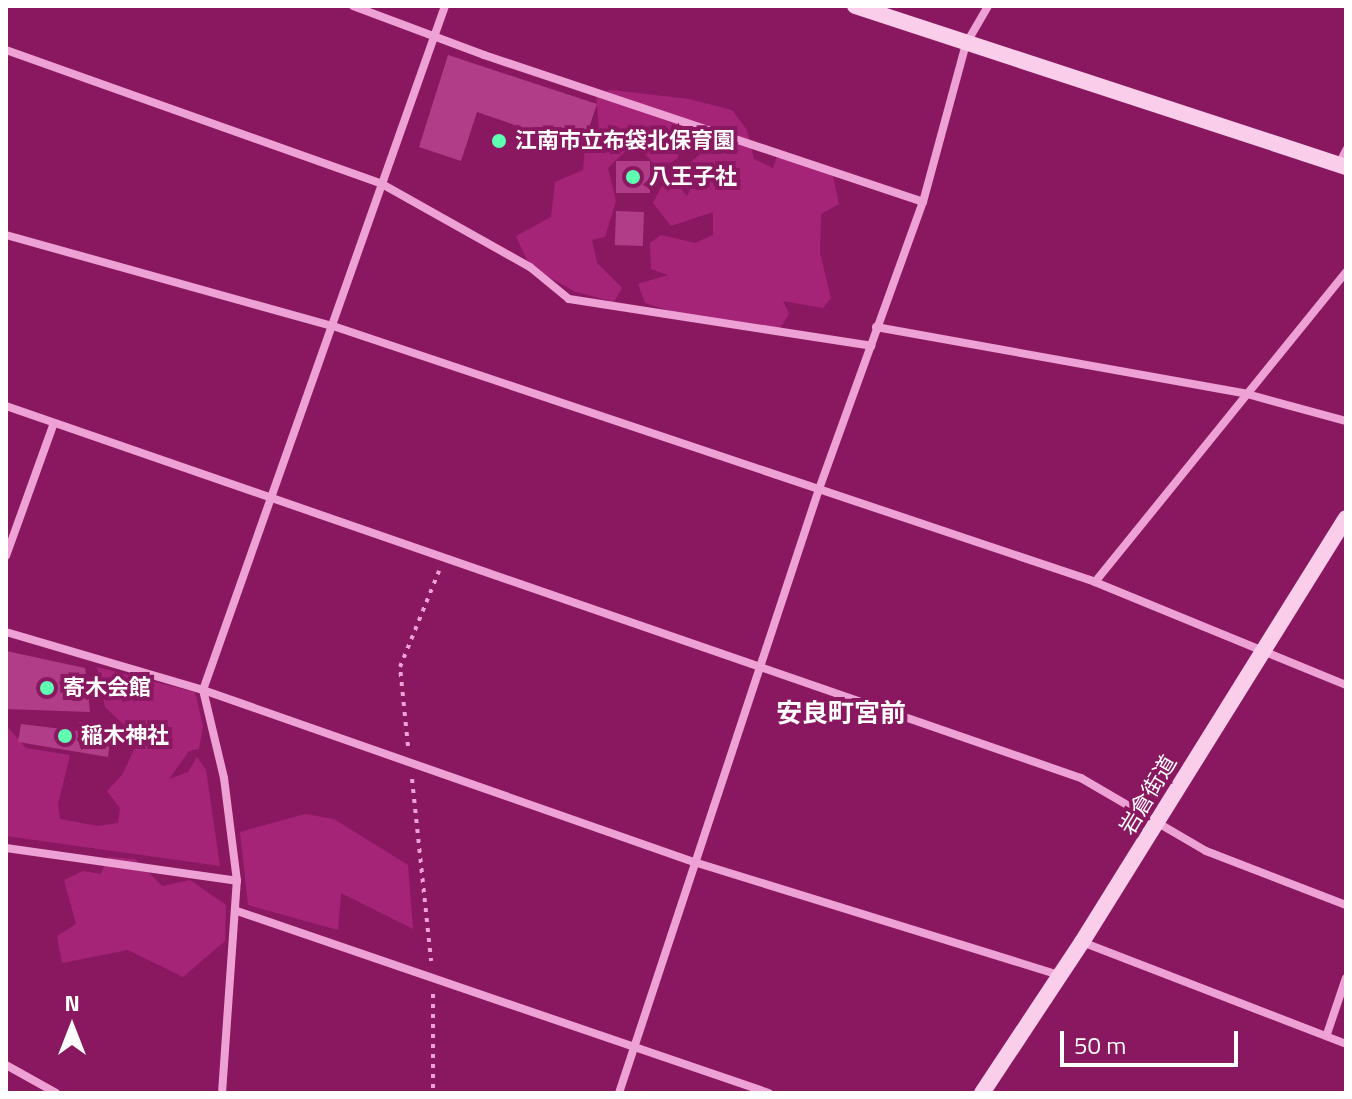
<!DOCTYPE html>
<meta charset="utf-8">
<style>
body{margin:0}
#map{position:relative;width:1352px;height:1099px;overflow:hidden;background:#8a1861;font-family:"Titillium Web","Noto Sans JP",sans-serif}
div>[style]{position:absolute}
.green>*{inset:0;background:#a52478}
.building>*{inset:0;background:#b13d88;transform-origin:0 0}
.path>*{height:4px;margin-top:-2px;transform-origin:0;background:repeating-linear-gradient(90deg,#eea1d4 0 4px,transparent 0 10px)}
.street>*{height:8px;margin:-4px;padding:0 4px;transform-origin:4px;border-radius:4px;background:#eea1d4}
.secondary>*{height:16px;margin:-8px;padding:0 8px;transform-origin:8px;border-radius:8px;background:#faceea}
.dots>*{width:22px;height:22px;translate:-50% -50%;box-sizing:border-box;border:4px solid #8a1861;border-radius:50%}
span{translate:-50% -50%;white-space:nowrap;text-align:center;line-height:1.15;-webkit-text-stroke:8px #8a1861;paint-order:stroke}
.poi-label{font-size:22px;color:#fff;font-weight:700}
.left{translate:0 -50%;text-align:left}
.street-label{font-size:22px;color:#fff}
.quarter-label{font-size:26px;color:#fff;font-weight:700}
.frame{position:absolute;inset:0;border:8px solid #fff;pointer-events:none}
.north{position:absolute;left:32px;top:987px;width:80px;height:80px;-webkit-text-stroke:6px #8a1861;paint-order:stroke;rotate:0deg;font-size:22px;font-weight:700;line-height:32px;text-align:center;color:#fff}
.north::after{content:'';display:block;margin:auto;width:28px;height:36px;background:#fff;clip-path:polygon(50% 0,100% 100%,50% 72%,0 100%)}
.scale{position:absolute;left:1060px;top:1031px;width:178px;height:36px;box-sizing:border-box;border:4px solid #fff;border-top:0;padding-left:10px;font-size:24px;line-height:28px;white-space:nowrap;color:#fff;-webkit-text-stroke:6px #8a1861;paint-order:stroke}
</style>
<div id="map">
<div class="green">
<i style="clip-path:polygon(612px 90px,689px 99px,732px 110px,747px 130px,754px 159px,773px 168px,778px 154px,832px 172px,839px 204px,821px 214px,820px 253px,831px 298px,823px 308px,783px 301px,789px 314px,778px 332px,698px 320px,645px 303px,638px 284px,668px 275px,651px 269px,650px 243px,661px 235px,695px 243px,713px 235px,713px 212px,671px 226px,653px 203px,668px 174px,687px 196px,698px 175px,686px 166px,704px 151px,690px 140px,678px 151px,678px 158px,660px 170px,634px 143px,608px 168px,616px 201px,605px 237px,592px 240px,597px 263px,622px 288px,614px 302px,576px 292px,530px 267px,516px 236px,551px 217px,555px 182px,583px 170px,585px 147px,599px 129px,596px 93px)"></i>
<i style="clip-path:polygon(97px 667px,195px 692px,203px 726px,199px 749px,189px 751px,169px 779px,188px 772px,197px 757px,206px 770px,220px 866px,6px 836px,6px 725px,26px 748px,70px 755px,58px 804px,60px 819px,98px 826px,118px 823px,120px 808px,107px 791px,122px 775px,134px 750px,126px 727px,105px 707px)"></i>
<i style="clip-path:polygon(305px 814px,334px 819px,408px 865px,413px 929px,341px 893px,338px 930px,248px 905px,240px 832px)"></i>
<i style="clip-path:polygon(108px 857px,135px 859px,162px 886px,190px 880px,226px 905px,225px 941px,183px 977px,128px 950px,62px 963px,57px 936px,76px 924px,64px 880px,83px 871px,101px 874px)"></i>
</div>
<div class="building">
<i style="clip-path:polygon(448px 55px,597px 104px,582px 148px,477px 112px,461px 161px,419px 147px)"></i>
<i style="left:616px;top:161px;width:34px;height:32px"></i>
<i style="left:616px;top:211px;width:28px;height:34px;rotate:2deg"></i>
<i style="clip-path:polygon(6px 651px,85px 668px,90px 712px,6px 709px)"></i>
<i style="clip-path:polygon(79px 722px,112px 726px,108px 757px,18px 742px,21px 724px,79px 731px)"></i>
</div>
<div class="path">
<i style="left:408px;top:746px;width:79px;rotate:-95.8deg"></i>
<i style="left:400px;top:667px;width:104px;rotate:-67.9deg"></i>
<i style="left:412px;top:779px;width:183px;rotate:84deg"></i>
<i style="left:433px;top:994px;width:99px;rotate:90deg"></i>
</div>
<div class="street">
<i style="left:353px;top:6px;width:140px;rotate:20.5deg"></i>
<i style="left:484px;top:55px;width:463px;rotate:18.5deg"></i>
<i style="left:6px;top:50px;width:399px;rotate:19.6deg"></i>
<i style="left:382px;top:184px;width:170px;rotate:29.3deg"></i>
<i style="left:530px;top:267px;width:50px;rotate:39.4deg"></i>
<i style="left:569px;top:299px;width:306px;rotate:8.8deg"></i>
<i style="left:1339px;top:164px;width:16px;rotate:-63deg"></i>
<i style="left:6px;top:235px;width:339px;rotate:15.6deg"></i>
<i style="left:333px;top:326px;width:798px;rotate:18.55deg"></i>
<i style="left:1090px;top:580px;width:277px;rotate:22.3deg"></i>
<i style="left:876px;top:327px;width:377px;rotate:10.2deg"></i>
<i style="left:1247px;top:394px;width:103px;rotate:15.3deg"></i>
<i style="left:6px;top:406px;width:1138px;rotate:19.09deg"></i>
<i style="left:1081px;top:778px;width:145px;rotate:30.3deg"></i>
<i style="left:1206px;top:851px;width:150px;rotate:21.1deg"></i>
<i style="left:6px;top:556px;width:141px;rotate:-70.2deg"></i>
<i style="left:1095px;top:582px;width:399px;rotate:-51deg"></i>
<i style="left:6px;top:632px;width:205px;rotate:16.4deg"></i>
<i style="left:203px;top:690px;width:520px;rotate:19.31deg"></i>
<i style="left:694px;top:862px;width:382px;rotate:17.2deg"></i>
<i style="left:6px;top:848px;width:233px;rotate:8.1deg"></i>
<i style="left:237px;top:911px;width:562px;rotate:18.89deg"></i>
<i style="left:1082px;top:942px;width:283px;rotate:21.1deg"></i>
<i style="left:1327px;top:1034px;width:59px;rotate:-71.3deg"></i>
<i style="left:6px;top:1065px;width:57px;rotate:29.2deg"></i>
<i style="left:222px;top:1093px;width:213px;rotate:-86deg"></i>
<i style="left:237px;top:881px;width:104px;rotate:-97.2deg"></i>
<i style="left:224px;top:778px;width:90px;rotate:-103.4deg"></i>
<i style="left:203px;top:690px;width:726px;rotate:-70.52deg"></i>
<i style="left:619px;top:1093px;width:636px;rotate:-71.68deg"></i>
<i style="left:819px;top:489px;width:305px;rotate:-70.1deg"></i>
<i style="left:923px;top:202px;width:164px;rotate:-74.8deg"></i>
<i style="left:966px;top:44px;width:44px;rotate:-59.9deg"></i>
</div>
<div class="secondary">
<i style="left:855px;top:6px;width:517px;rotate:18.15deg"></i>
<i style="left:982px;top:1093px;width:181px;rotate:-56.5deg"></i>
<i style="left:1082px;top:942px;width:499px;rotate:-58.1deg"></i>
</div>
<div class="dots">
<i style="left:499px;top:141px;background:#5effb0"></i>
<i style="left:633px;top:177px;background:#5effb0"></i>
<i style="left:47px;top:688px;background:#5effb0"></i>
<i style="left:65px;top:736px;background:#5effb0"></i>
</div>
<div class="poi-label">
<span class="left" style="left:515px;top:141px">江南市立布袋北保育園</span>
<span class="left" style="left:649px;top:177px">八王子社</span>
<span class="left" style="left:63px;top:688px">寄木会館</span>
<span class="left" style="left:81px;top:736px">稲木神社</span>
</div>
<div class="street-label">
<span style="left:1148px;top:795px;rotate:-59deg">岩倉街道</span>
</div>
<div class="quarter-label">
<span style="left:841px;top:713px">安良町宮前</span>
</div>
<div class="frame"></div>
<div class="north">N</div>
<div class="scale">50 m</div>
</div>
